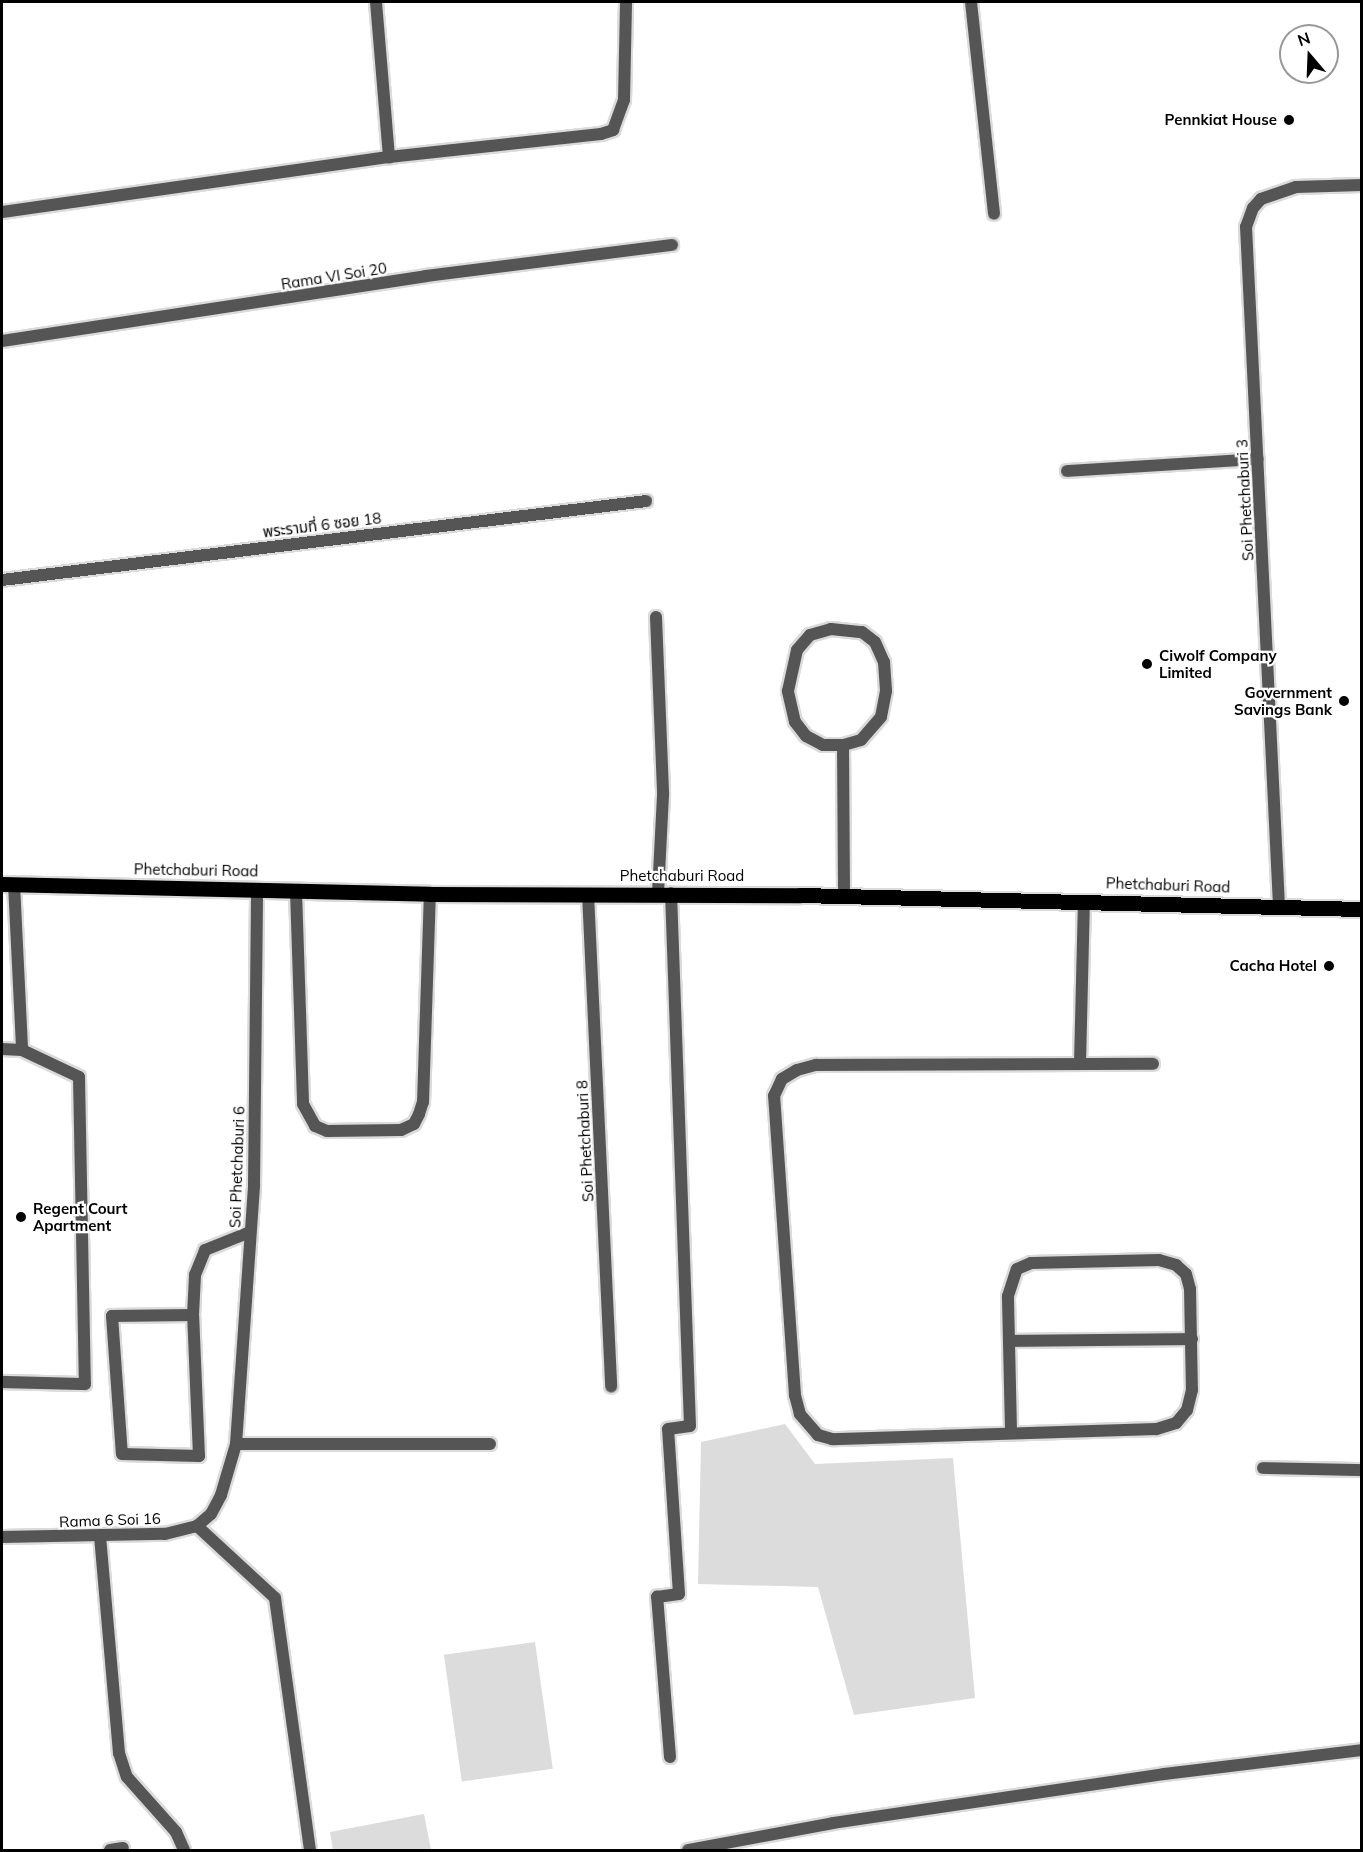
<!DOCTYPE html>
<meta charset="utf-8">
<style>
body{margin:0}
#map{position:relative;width:1363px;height:1852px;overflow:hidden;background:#fff;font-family:Mulish,"Noto Sans Thai",sans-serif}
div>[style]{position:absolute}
.green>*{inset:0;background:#dcdcdc;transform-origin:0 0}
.roads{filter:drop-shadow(2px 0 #dbdbdb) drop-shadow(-2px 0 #dbdbdb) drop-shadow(0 2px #dbdbdb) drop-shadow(0 -2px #dbdbdb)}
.service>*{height:12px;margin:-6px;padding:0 6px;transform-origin:6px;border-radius:6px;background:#555}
.minor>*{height:12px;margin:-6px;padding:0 6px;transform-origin:6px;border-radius:6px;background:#555}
.primary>*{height:15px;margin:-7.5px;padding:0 7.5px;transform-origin:7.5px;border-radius:7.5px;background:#000}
.dots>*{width:16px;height:16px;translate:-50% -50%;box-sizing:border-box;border:3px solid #fff;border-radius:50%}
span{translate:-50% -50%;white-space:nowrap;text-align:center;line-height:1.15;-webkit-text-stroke:4.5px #fff;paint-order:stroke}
.poi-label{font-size:15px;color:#000;font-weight:700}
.right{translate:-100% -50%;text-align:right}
.left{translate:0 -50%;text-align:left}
.street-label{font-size:15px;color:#000}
.frame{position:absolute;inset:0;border:3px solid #000;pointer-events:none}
.north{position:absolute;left:1279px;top:24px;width:60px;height:60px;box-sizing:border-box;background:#fff;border:2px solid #999;border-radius:50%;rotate:341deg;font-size:16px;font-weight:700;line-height:24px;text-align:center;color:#000}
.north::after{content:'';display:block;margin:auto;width:21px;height:27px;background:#000;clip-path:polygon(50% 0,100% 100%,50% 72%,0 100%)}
</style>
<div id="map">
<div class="green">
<i style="clip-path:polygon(785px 1424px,815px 1464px,953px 1458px,975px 1698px,854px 1715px,818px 1587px,698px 1584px,701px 1442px)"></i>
<i style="left:535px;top:1642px;width:128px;height:92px;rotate:82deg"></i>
<i style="clip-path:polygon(424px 1814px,431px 1850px,333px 1850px,330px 1832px)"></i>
</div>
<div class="roads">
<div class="service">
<i style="left:1067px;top:471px;width:191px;rotate:-3.6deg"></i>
<i style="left:656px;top:617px;width:178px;rotate:87.7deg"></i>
<i style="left:663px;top:795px;width:98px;rotate:92.9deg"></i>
<i style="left:831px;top:629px;width:31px;rotate:6deg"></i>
<i style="left:862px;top:632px;width:16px;rotate:38deg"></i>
<i style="left:875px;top:642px;width:22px;rotate:66deg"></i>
<i style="left:884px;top:662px;width:29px;rotate:86deg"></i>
<i style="left:886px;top:691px;width:26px;rotate:101deg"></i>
<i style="left:881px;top:717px;width:30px;rotate:131deg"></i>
<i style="left:861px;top:740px;width:19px;rotate:164deg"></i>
<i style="left:843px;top:745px;width:20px;rotate:180deg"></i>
<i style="left:823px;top:745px;width:19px;rotate:-152deg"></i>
<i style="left:806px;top:736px;width:18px;rotate:-128deg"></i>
<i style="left:795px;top:722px;width:32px;rotate:-103deg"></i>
<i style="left:788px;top:691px;width:42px;rotate:-77.6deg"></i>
<i style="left:797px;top:650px;width:20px;rotate:-49deg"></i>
<i style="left:810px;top:635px;width:22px;rotate:-16deg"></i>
<i style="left:843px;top:745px;width:151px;rotate:89.6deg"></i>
<i style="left:14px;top:884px;width:166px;rotate:87.2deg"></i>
<i style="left:296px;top:891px;width:213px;rotate:88.1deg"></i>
<i style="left:303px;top:1104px;width:25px;rotate:61deg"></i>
<i style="left:315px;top:1126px;width:13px;rotate:23deg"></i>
<i style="left:327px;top:1131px;width:74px;rotate:-0.8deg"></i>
<i style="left:401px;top:1130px;width:14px;rotate:-25deg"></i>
<i style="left:414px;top:1124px;width:11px;rotate:-63deg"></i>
<i style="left:419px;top:1114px;width:13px;rotate:-72deg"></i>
<i style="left:423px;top:1102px;width:208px;rotate:-88.1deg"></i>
<i style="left:2px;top:1049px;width:20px;rotate:3deg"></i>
<i style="left:22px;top:1050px;width:63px;rotate:25.3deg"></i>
<i style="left:79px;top:1077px;width:307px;rotate:88.9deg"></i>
<i style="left:85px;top:1384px;width:83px;rotate:-178.6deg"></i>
<i style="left:193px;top:1315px;width:81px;rotate:179.3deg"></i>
<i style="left:112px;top:1316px;width:138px;rotate:85.9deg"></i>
<i style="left:122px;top:1454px;width:77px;rotate:1.5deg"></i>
<i style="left:199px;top:1456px;width:141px;rotate:-92.4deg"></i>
<i style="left:193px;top:1315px;width:40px;rotate:-87.1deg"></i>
<i style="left:195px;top:1275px;width:27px;rotate:-68deg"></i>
<i style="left:205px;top:1250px;width:48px;rotate:-21.8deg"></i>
<i style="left:1263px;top:1468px;width:99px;rotate:1.2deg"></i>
</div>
<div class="minor">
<i style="left:376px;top:2px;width:156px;rotate:85.2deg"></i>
<i style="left:971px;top:2px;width:213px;rotate:83.8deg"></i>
<i style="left:2px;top:212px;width:391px;rotate:-8.1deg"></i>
<i style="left:389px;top:157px;width:213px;rotate:-6.2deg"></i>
<i style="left:601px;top:134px;width:13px;rotate:-18deg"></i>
<i style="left:613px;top:130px;width:32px;rotate:-70deg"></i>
<i style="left:624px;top:100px;width:98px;rotate:-88.8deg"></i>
<i style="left:2px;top:341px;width:429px;rotate:-8.7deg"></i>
<i style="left:426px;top:276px;width:248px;rotate:-7.2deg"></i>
<i style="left:2px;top:580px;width:649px;rotate:-6.99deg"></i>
<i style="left:588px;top:894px;width:493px;rotate:87.3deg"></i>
<i style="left:1279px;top:906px;width:680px;rotate:-92.78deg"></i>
<i style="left:1246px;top:227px;width:20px;rotate:-70deg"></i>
<i style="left:1253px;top:208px;width:12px;rotate:-48deg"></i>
<i style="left:1261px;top:199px;width:37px;rotate:-19deg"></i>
<i style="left:1296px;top:187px;width:66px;rotate:-1.7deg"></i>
<i style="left:1080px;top:1063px;width:162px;rotate:-88.6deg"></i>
<i style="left:1009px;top:1341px;width:183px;rotate:-0.6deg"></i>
<i style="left:1011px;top:1431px;width:135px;rotate:-91.3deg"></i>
<i style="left:1008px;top:1296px;width:28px;rotate:-72deg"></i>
<i style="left:1017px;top:1269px;width:15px;rotate:-23deg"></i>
<i style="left:1031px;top:1263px;width:128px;rotate:-1.3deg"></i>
<i style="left:1159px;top:1260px;width:18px;rotate:16deg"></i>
<i style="left:1176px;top:1265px;width:13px;rotate:42deg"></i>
<i style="left:1186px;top:1274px;width:16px;rotate:75deg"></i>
<i style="left:1190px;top:1289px;width:101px;rotate:88.9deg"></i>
<i style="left:1192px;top:1390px;width:21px;rotate:104deg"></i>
<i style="left:1187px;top:1410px;width:17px;rotate:130deg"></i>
<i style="left:1176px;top:1423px;width:21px;rotate:163deg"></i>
<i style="left:1156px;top:1429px;width:324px;rotate:178.2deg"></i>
<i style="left:832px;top:1439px;width:15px;rotate:-164deg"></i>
<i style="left:818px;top:1435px;width:28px;rotate:-131deg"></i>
<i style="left:800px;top:1414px;width:20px;rotate:-105deg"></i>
<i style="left:795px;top:1395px;width:300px;rotate:-94deg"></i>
<i style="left:774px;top:1096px;width:19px;rotate:-65deg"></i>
<i style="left:782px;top:1079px;width:17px;rotate:-31deg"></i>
<i style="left:797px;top:1070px;width:20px;rotate:-15deg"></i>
<i style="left:816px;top:1065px;width:337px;rotate:-0.2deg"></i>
<i style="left:236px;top:1444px;width:254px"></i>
<i style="left:197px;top:1526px;width:106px;rotate:42.7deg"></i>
<i style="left:275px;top:1598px;width:254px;rotate:82.1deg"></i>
<i style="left:100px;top:1536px;width:218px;rotate:85deg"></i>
<i style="left:119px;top:1753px;width:25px;rotate:72deg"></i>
<i style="left:127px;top:1777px;width:74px;rotate:48.3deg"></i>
<i style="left:176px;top:1832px;width:20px;rotate:66deg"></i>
<i style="left:2px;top:1537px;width:163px;rotate:-1.1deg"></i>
<i style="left:165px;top:1534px;width:33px;rotate:-14deg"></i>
<i style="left:197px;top:1526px;width:18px;rotate:-41deg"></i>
<i style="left:211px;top:1514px;width:21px;rotate:-62deg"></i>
<i style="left:221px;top:1495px;width:53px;rotate:-73.6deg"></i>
<i style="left:236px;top:1444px;width:260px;rotate:-86deg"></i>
<i style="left:254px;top:1185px;width:295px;rotate:-89.4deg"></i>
<i style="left:670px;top:1757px;width:161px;rotate:-94.6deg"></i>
<i style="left:657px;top:1597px;width:22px;rotate:-8deg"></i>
<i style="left:679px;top:1594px;width:165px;rotate:-93.8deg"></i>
<i style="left:668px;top:1429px;width:22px;rotate:-8deg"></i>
<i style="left:690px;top:1426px;width:533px;rotate:-92.04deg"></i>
<i style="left:110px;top:1850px;width:13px;rotate:-9deg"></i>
<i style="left:688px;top:1850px;width:147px;rotate:-10.5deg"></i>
<i style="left:833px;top:1823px;width:335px;rotate:-8.4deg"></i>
<i style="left:1164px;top:1774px;width:199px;rotate:-6.9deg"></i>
</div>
<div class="primary">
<i style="left:2px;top:884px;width:428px;rotate:1.3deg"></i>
<i style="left:430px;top:894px;width:370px;rotate:0.2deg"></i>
<i style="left:800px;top:895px;width:562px;rotate:1.43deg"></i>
</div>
</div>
<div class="dots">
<i style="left:1289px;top:120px;background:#000"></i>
<i style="left:1147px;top:664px;background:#000"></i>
<i style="left:1344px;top:701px;background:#000"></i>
<i style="left:1329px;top:966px;background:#000"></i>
<i style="left:21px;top:1217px;background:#000"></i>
</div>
<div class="poi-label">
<span class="right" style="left:1277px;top:120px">Pennkiat House</span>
<span class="left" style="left:1159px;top:664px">Ciwolf Company<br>Limited</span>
<span class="right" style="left:1332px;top:701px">Government<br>Savings Bank</span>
<span class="right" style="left:1317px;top:966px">Cacha Hotel</span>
<span class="left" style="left:33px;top:1217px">Regent Court<br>Apartment</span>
</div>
<div class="street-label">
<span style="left:334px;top:276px;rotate:-9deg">Rama VI Soi 20</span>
<span style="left:1245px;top:500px;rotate:-93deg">Soi Phetchaburi 3</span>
<span style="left:322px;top:525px;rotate:-7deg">พระรามที่ 6 ซอย 18</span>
<span style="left:196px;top:870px;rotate:1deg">Phetchaburi Road</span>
<span style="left:682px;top:876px">Phetchaburi Road</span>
<span style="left:1168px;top:885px;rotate:2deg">Phetchaburi Road</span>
<span style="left:585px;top:1141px;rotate:-93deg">Soi Phetchaburi 8</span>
<span style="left:237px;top:1167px;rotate:-88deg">Soi Phetchaburi 6</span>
<span style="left:110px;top:1520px;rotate:-2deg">Rama 6 Soi 16</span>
</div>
<div class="frame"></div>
<div class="north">N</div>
</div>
